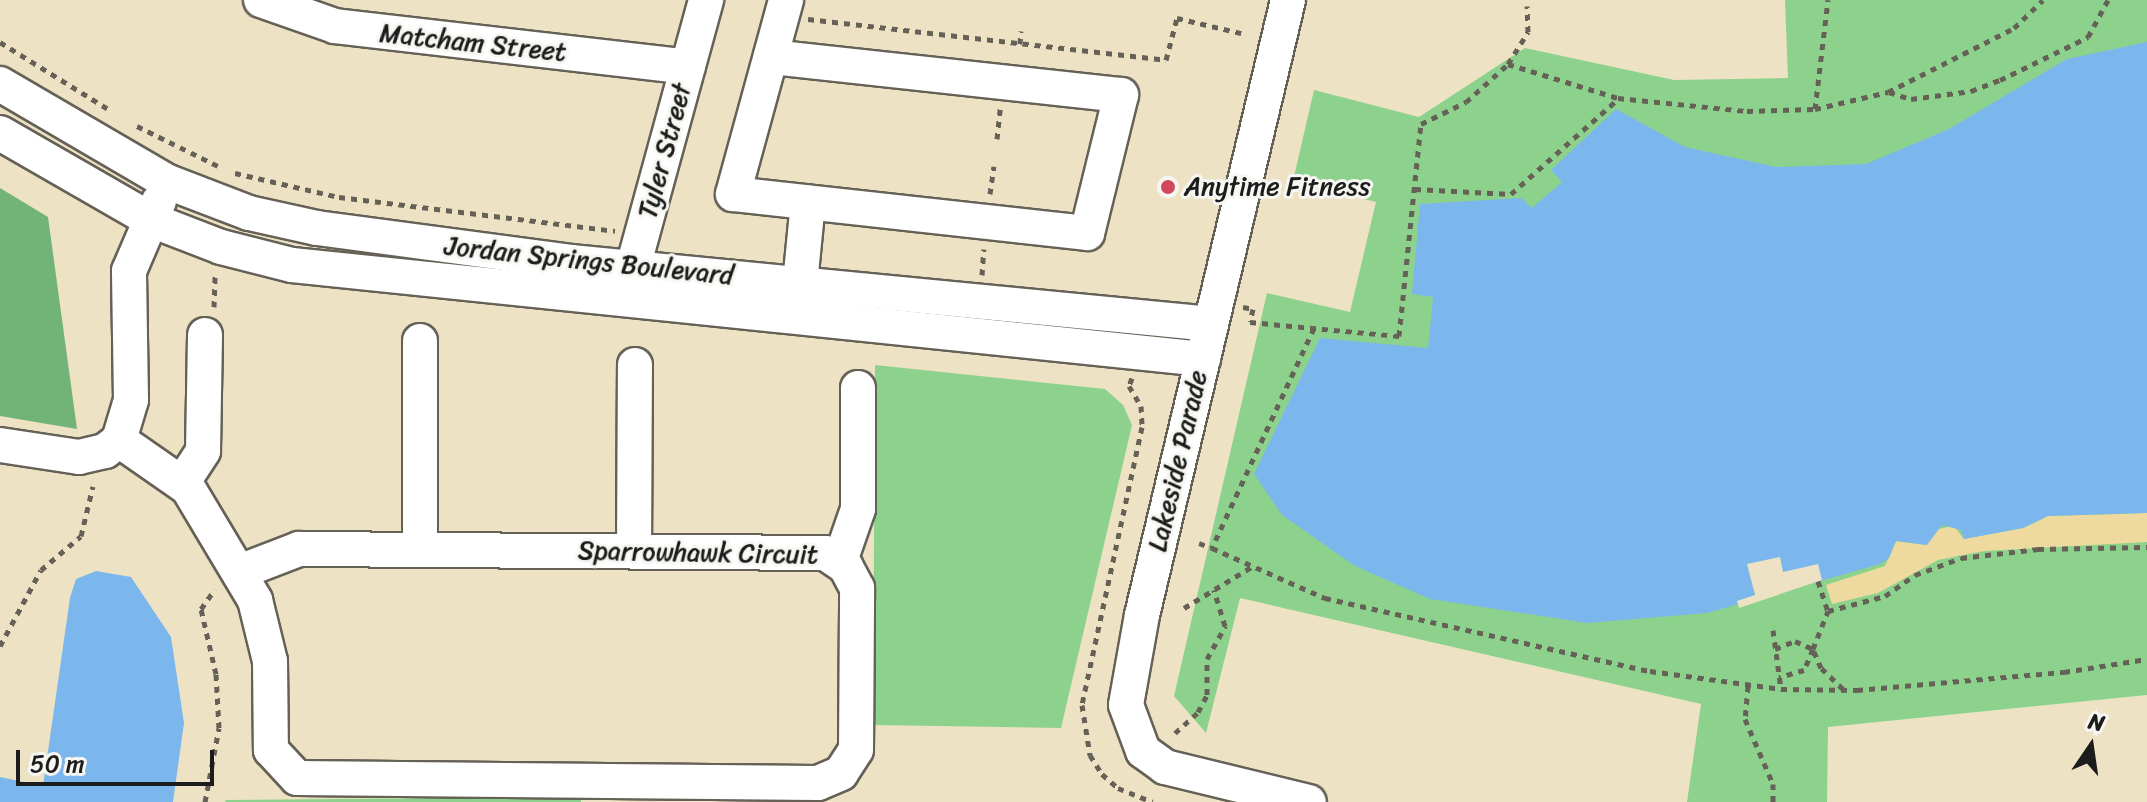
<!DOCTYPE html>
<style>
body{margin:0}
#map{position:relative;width:2147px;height:802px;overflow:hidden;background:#ede2c4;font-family:Sriracha,sans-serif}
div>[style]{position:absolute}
.green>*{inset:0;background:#8dd28c}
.forest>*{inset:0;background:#72b478}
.sand>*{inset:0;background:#eeda9e}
.water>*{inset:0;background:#7bb7ed}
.pier>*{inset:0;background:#ede2c4}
.path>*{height:5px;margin-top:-2.5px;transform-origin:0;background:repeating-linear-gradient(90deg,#656157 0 6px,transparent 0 12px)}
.roads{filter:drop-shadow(2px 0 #656157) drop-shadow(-2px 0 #656157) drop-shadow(0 2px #656157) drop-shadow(0 -2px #656157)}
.minor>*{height:34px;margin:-17px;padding:0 17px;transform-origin:17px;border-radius:17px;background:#fff}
.dots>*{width:22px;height:22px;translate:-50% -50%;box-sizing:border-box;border:4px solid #f6f6f2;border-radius:50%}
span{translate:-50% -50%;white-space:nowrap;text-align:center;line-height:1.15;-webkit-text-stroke:6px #f6f6f2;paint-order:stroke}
.street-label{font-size:26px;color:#1c1c1c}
.poi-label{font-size:26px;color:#1c1c1c}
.left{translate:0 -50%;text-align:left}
.north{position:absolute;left:2051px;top:706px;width:80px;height:80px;-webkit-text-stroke:6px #f6f6f2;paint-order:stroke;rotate:13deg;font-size:22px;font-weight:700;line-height:32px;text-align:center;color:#1c1c1c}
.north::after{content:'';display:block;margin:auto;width:28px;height:36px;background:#1c1c1c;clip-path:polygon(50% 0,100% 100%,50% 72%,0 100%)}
.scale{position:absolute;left:16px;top:750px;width:198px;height:36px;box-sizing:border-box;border:4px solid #1c1c1c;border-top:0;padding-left:10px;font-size:24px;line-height:28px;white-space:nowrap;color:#1c1c1c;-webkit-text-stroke:6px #f6f6f2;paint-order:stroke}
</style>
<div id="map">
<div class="green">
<i style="clip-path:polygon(1785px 0,2147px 0,2147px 695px,1828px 727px,1827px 802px,1687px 802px,1701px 704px,1240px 598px,1206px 733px,1174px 696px,1267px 293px,1350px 312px,1376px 202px,1293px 181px,1314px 90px,1419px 117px,1525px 48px,1674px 80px,1788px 78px)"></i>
<i style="clip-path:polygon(875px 365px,1105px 389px,1123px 405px,1132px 425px,1061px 728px,873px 725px)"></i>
<i style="clip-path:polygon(581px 797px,581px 802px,225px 802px,226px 800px)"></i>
</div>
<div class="forest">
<i style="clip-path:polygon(0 188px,48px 217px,77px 429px,0 416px)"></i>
</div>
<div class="sand">
<i style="clip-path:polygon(2147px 513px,2147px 542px,1984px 551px,1938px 560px,1878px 593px,1832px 604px,1826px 585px,1885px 566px,1896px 541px,1926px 545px,1933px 530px,1954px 526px,1964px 539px,2023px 528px,2048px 516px)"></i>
</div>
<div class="water">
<i style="clip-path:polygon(2147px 42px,2147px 513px,2048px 516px,2023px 528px,1964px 539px,1961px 530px,1942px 525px,1927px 545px,1896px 541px,1889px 558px,1880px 564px,1707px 613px,1587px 623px,1430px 599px,1355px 566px,1282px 515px,1254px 474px,1320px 338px,1428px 348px,1433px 297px,1412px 294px,1420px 204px,1521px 198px,1532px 208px,1562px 182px,1551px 170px,1616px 109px,1685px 147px,1776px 167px,1866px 164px,1949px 129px,2067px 59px)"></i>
<i style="clip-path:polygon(96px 571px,131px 577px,171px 637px,184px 723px,173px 802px,0 802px,0 777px,43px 786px,70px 598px,76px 579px)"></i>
</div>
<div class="pier">
<i style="clip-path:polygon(1780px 557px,1783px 572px,1818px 564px,1822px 580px,1739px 608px,1737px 601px,1755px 595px,1747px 564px)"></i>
</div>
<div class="path">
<i style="left:808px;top:19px;width:360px;rotate:6.5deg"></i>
<i style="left:1166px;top:60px;width:43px;rotate:-75.3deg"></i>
<i style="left:1177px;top:18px;width:66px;rotate:13.2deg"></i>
<i style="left:0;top:42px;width:127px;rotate:31.8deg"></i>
<i style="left:1020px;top:44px;width:13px;rotate:-86deg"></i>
<i style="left:1508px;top:64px;width:38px;rotate:-58deg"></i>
<i style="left:1528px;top:32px;width:26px;rotate:-92deg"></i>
<i style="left:1889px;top:92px;width:23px;rotate:18deg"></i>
<i style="left:1911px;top:99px;width:61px;rotate:-7.6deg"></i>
<i style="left:1971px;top:91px;width:31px;rotate:-21deg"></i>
<i style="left:2000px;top:80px;width:98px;rotate:-26deg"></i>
<i style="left:2088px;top:37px;width:42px;rotate:-61.6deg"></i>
<i style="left:1815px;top:109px;width:110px;rotate:-83.2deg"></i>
<i style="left:137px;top:126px;width:90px;rotate:26.3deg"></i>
<i style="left:997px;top:139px;width:31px;rotate:-84deg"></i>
<i style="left:235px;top:173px;width:107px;rotate:13deg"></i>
<i style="left:339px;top:197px;width:278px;rotate:7deg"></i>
<i style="left:1415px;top:189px;width:96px;rotate:3deg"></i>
<i style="left:1511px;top:194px;width:143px;rotate:-41.6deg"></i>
<i style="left:990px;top:194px;width:28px;rotate:-82deg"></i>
<i style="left:982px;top:275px;width:26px;rotate:-86deg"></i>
<i style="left:214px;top:307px;width:31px;rotate:-88deg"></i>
<i style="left:1243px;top:307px;width:10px;rotate:11deg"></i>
<i style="left:1253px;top:309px;width:13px;rotate:103deg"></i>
<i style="left:1250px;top:322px;width:150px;rotate:5.4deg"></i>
<i style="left:1399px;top:336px;width:213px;rotate:-84.1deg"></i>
<i style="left:1421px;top:124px;width:50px;rotate:-26.1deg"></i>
<i style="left:1466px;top:102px;width:57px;rotate:-42.1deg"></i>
<i style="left:1508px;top:64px;width:115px;rotate:17.2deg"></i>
<i style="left:1618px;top:98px;width:130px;rotate:5.8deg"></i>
<i style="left:1747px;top:111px;width:68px;rotate:-1.7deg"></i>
<i style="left:1815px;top:109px;width:75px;rotate:-13.1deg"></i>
<i style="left:1888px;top:92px;width:141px;rotate:-26.9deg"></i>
<i style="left:2014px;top:28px;width:40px;rotate:-44deg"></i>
<i style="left:1314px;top:328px;width:242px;rotate:114.9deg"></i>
<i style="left:1212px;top:548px;width:124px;rotate:23.9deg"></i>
<i style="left:1325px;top:598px;width:333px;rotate:12.7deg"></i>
<i style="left:1650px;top:671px;width:132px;rotate:7.8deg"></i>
<i style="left:1781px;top:689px;width:76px;rotate:0.8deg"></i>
<i style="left:1857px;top:690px;width:208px;rotate:-5deg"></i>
<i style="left:2064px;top:672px;width:84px;rotate:-8.9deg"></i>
<i style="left:1132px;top:378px;width:9px;rotate:111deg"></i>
<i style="left:1129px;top:386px;width:23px;rotate:59deg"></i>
<i style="left:1141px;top:406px;width:21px;rotate:87deg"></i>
<i style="left:1142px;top:427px;width:284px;rotate:102.2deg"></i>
<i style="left:1082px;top:705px;width:51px;rotate:80.9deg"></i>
<i style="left:1090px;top:755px;width:22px;rotate:58deg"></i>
<i style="left:1102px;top:774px;width:21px;rotate:41deg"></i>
<i style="left:1118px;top:788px;width:37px;rotate:22deg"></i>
<i style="left:1199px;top:543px;width:14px;rotate:21deg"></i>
<i style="left:1818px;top:581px;width:32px;rotate:72deg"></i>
<i style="left:1184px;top:608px;width:81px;rotate:-31.3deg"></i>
<i style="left:1773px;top:630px;width:60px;rotate:82.3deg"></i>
<i style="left:0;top:646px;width:86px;rotate:-61.7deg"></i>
<i style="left:41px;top:570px;width:52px;rotate:-40.4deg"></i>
<i style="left:81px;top:536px;width:51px;rotate:-76.5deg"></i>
<i style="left:1775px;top:649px;width:22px;rotate:-22deg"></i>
<i style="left:1795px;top:641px;width:20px;rotate:24deg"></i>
<i style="left:1813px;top:649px;width:23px;rotate:113deg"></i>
<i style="left:1804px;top:670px;width:26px;rotate:164deg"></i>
<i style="left:1748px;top:686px;width:33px;rotate:95deg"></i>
<i style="left:1745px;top:719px;width:71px;rotate:66.7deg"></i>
<i style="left:1773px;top:784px;width:18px;rotate:90deg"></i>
<i style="left:1843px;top:689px;width:30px;rotate:-136deg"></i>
<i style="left:1821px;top:668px;width:21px;rotate:-113deg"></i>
<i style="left:1813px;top:649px;width:41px;rotate:-68.5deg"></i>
<i style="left:1828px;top:611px;width:59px;rotate:-14.7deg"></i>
<i style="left:1885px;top:596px;width:37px;rotate:-35deg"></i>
<i style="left:1915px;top:575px;width:49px;rotate:-20.3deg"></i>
<i style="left:1961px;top:558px;width:78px;rotate:-6.7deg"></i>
<i style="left:2038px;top:549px;width:109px;rotate:-1.1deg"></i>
<i style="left:1175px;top:733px;width:31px;rotate:-42deg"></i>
<i style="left:1198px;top:712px;width:19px;rotate:-62deg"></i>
<i style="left:1207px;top:695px;width:36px;rotate:-90deg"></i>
<i style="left:1207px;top:659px;width:38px;rotate:-61deg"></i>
<i style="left:1225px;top:626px;width:38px;rotate:-107deg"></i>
<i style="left:205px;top:802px;width:75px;rotate:-79.3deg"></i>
<i style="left:219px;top:728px;width:54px;rotate:-93.2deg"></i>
<i style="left:216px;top:674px;width:67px;rotate:-103deg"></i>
<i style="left:201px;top:609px;width:24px;rotate:-55deg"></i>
</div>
<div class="roads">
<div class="minor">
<i style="left:261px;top:0;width:78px;rotate:19.4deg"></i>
<i style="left:335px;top:26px;width:355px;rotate:6.6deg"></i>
<i style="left:1288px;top:0;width:632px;rotate:103.35deg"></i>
<i style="left:1142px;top:615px;width:91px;rotate:100.1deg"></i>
<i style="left:1126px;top:705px;width:49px;rotate:69.7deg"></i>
<i style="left:1143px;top:751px;width:27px;rotate:36deg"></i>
<i style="left:1165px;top:767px;width:148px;rotate:13.7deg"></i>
<i style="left:771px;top:57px;width:352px;rotate:6.2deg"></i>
<i style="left:1121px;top:95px;width:142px;rotate:103.8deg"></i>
<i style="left:1087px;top:233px;width:356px;rotate:-173.7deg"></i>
<i style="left:733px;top:194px;width:201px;rotate:-74.7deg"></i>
<i style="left:0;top:84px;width:194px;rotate:30.3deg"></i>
<i style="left:168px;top:182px;width:87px;rotate:20.9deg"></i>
<i style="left:249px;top:213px;width:70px;rotate:12.4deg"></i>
<i style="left:317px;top:228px;width:256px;rotate:7.6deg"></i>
<i style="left:571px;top:262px;width:643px;rotate:5.53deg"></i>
<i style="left:0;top:133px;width:174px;rotate:29.9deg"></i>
<i style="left:151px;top:220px;width:75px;rotate:21.1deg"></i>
<i style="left:221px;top:247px;width:73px;rotate:14.2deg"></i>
<i style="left:292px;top:265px;width:916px;rotate:5.89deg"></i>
<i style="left:627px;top:289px;width:300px;rotate:-74.7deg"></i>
<i style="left:798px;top:304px;width:102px;rotate:-84.4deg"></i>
<i style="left:119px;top:440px;width:84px;rotate:34.8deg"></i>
<i style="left:188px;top:488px;width:131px;rotate:59.1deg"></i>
<i style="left:255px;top:600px;width:63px;rotate:76.2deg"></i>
<i style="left:270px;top:661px;width:89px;rotate:89.4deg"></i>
<i style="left:271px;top:750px;width:38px;rotate:47deg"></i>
<i style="left:297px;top:778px;width:521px;rotate:0.55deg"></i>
<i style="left:818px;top:783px;width:25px;rotate:-23deg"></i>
<i style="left:841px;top:773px;width:27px;rotate:-57deg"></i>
<i style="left:856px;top:750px;width:162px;rotate:-89.6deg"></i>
<i style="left:857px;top:588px;width:24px;rotate:-118deg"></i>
<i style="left:846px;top:567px;width:25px;rotate:-146deg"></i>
<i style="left:825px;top:553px;width:526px;rotate:-179.56deg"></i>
<i style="left:299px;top:549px;width:64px;rotate:159deg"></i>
<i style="left:0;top:445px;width:80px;rotate:8.6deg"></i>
<i style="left:79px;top:457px;width:27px;rotate:-13deg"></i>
<i style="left:105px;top:451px;width:18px;rotate:-38deg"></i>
<i style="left:119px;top:440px;width:42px;rotate:-73.3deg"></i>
<i style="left:131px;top:400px;width:129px;rotate:-90.9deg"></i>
<i style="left:129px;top:271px;width:76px;rotate:-66.8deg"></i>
<i style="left:183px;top:482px;width:37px;rotate:-57deg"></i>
<i style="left:203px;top:451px;width:116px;rotate:-89deg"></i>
<i style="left:420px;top:549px;width:208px;rotate:-90deg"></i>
<i style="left:634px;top:551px;width:186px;rotate:-89.7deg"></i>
<i style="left:840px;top:561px;width:55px;rotate:-70.9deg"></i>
<i style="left:858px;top:509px;width:121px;rotate:-90deg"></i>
</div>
</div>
<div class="dots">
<i style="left:1168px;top:187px;background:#d1495b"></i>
</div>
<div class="street-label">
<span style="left:473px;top:43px;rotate:6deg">Matcham Street</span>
<span style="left:665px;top:151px;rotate:-75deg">Tyler Street</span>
<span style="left:589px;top:261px;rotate:6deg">Jordan Springs Boulevard</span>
<span style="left:1178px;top:461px;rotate:-77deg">Lakeside Parade</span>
<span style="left:698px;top:553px;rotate:1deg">Sparrowhawk Circuit</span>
</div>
<div class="poi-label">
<span class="left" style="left:1184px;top:187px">Anytime Fitness</span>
</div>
<div class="north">N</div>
<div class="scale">50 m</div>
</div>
